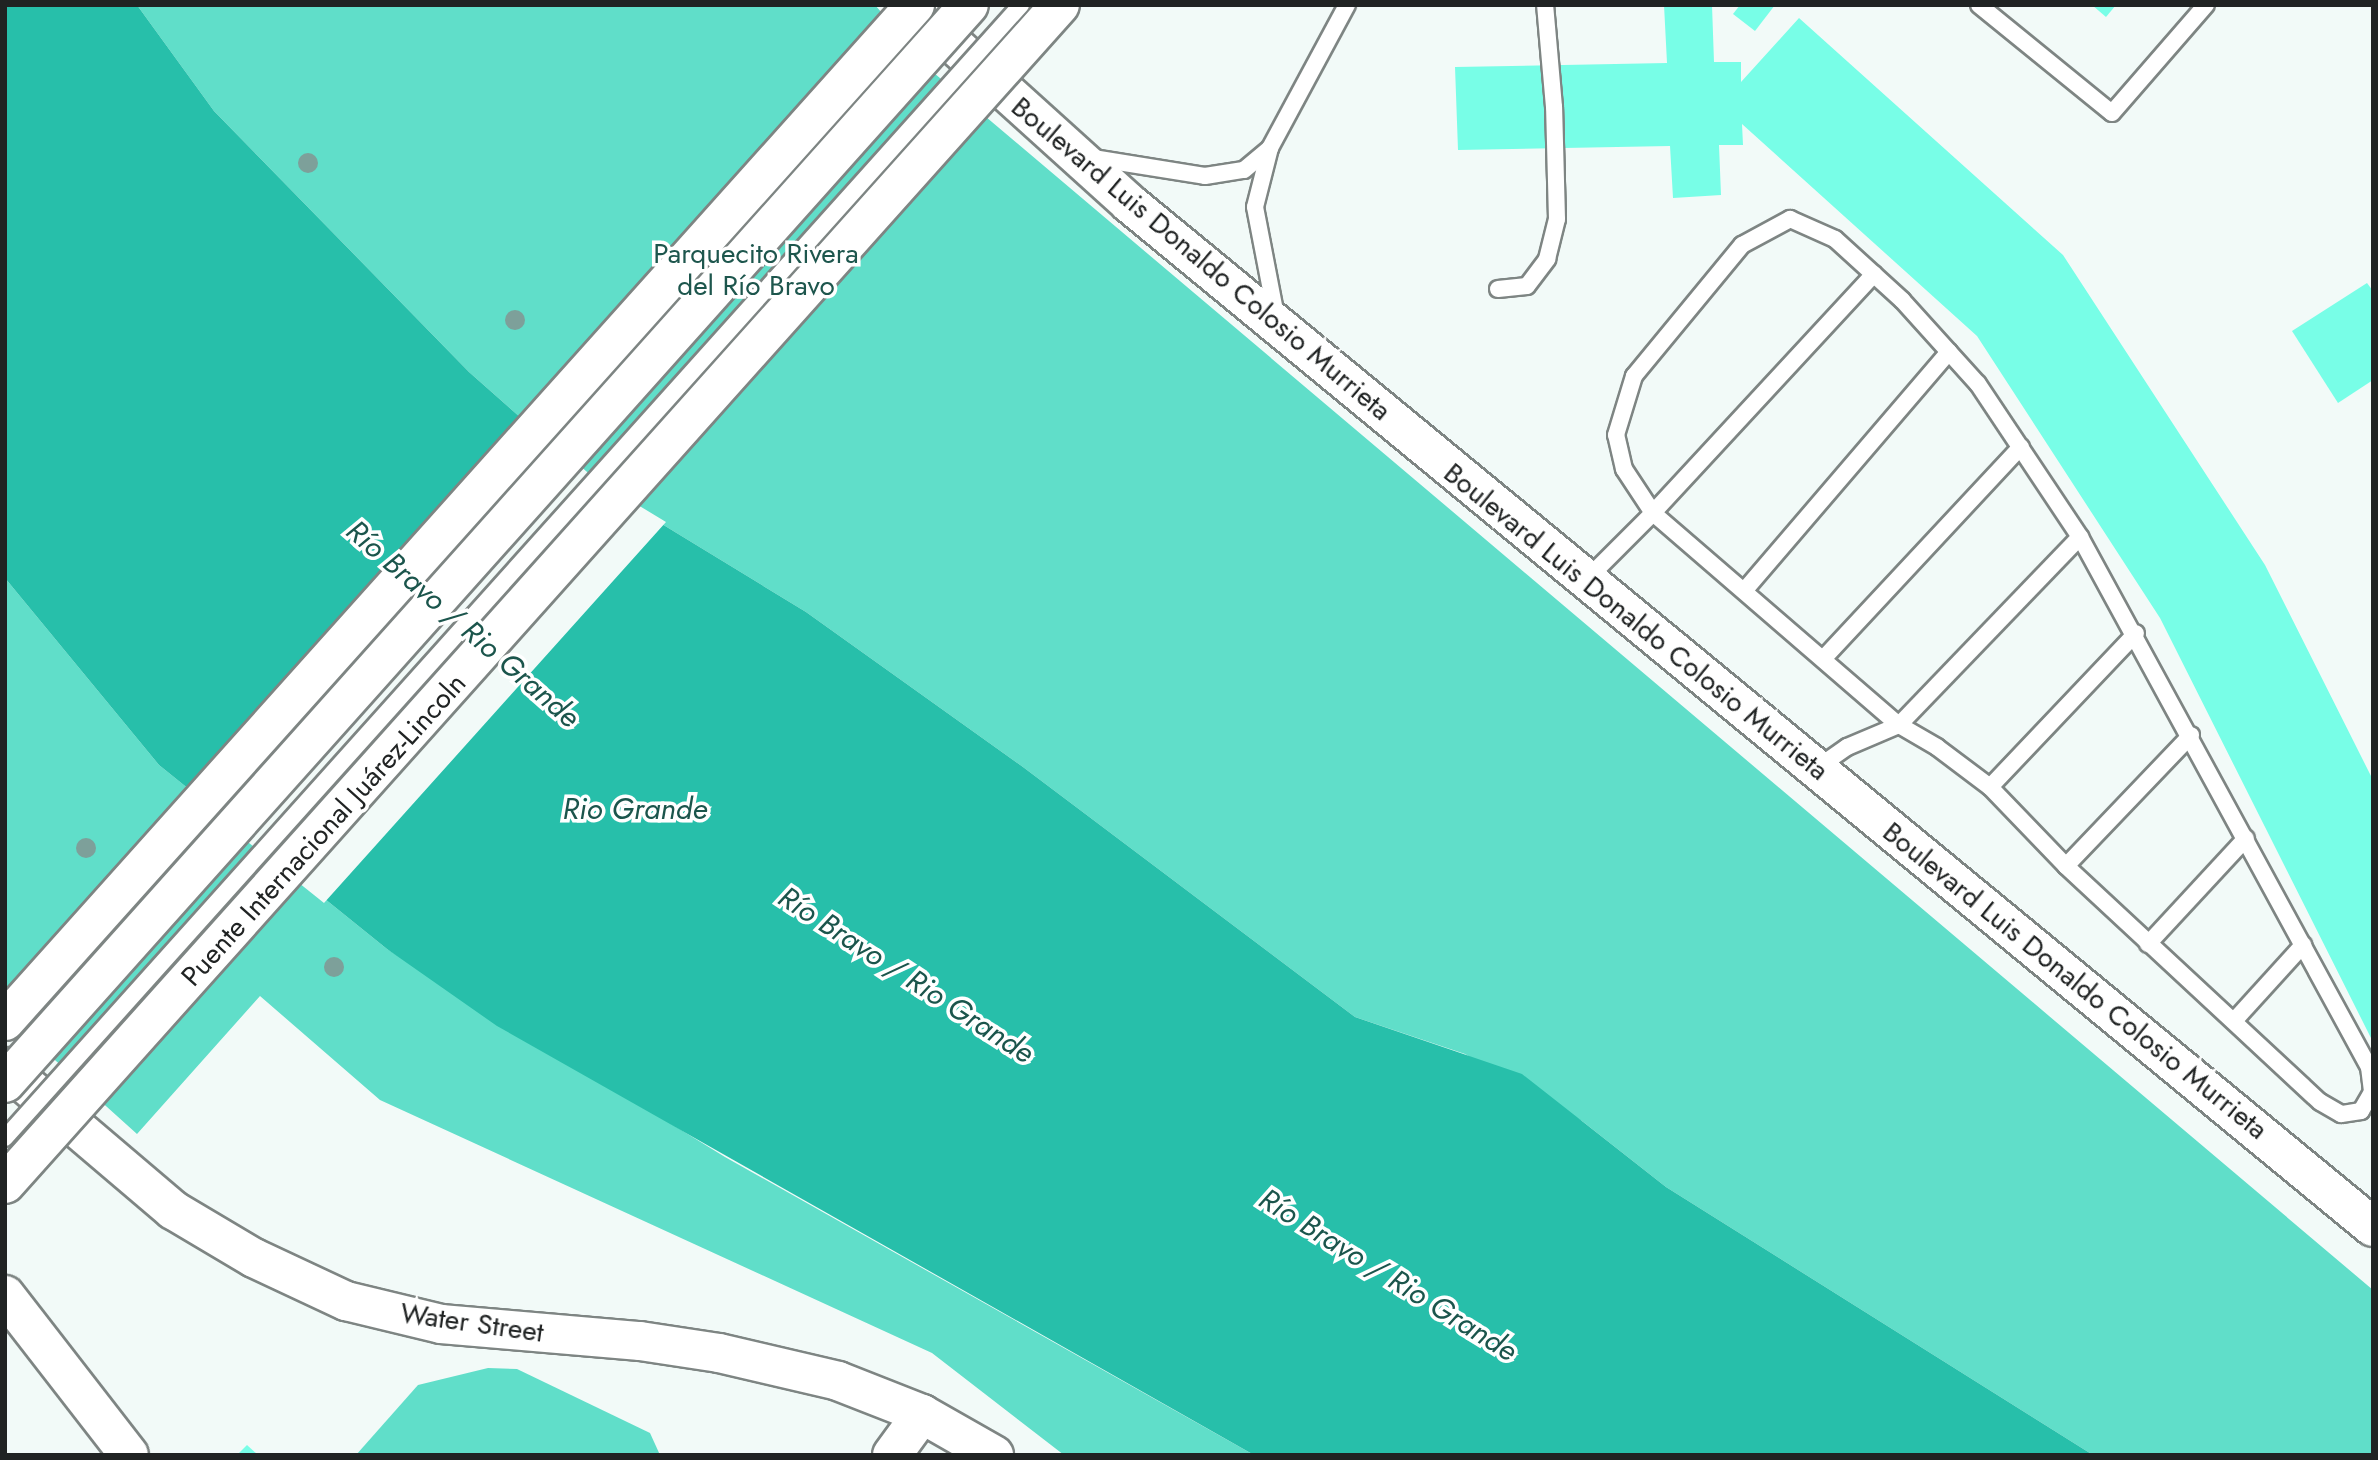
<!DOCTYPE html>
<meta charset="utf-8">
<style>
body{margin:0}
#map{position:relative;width:2378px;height:1460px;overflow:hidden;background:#f2faf8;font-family:Jost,sans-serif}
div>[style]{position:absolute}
.green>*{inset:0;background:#60dec9}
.water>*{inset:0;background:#27bfaa}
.pier>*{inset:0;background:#f2faf8}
.building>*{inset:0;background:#78fee7}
.roads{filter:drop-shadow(2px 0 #7e8583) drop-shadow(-2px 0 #7e8583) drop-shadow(0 2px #7e8583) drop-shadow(0 -2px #7e8583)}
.lane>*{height:16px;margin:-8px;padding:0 8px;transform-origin:8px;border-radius:8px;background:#fff}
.secondary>*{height:38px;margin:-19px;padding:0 19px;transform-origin:19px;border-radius:19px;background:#fff}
.highway>*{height:38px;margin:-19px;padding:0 19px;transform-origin:19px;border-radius:19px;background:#fff}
.bridges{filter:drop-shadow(2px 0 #7e8583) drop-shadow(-2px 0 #7e8583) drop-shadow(0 2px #7e8583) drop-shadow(0 -2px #7e8583)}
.lane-bridge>*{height:16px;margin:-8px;padding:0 8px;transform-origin:8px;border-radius:8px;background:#fff}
.highway-bridge>*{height:38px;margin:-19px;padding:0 19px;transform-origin:19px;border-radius:19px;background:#fff}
.trees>*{width:20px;height:20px;margin:-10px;border-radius:50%;background:#7da09a}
span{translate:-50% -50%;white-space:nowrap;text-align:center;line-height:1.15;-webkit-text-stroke:7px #fff;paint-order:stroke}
.park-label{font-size:28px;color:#1d564d}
.street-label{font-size:28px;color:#202323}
.water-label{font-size:30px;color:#1b554c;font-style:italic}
.frame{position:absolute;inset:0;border:7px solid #202323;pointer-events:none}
</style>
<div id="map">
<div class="green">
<i style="clip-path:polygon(137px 5px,875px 5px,934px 73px,2373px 1290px,2373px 1455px,2093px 1455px,1666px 1187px,1582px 1121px,1465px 1054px,1355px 1017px,1023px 767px,806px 612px,593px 482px,469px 372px,214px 111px)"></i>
<i style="clip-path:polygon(5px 578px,159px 765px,387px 949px,725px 1157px,1254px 1455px,1064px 1455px,932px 1353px,380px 1100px,260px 996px,137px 1134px,5px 1015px)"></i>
<i style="clip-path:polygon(488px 1368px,517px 1369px,650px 1433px,660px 1455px,356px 1455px,418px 1385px)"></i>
</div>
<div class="water">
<i style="clip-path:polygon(5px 5px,137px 5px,214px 111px,469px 372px,593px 482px,806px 612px,1023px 767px,1355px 1017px,1522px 1074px,1666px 1187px,2093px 1455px,1254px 1455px,497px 1026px,387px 949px,159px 765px,5px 578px)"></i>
</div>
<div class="pier">
<i style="clip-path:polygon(527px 419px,595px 479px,666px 522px,324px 903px,189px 795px)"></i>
</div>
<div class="building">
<i style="clip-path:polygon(1664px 5px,1712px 5px,1714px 62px,1741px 62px,1741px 82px,1799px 18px,2063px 255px,2265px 565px,2373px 780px,2373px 1042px,2160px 618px,1977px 336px,1742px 124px,1743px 145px,1719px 145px,1721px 195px,1673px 198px,1670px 146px,1458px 150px,1455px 67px,1667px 63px)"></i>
<i style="clip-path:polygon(1740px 5px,1775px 5px,1755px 31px,1733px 14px)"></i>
<i style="clip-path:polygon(2092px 5px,2116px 5px,2106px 17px)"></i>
<i style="clip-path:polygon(2367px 283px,2373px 291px,2373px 380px,2338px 403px,2292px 331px)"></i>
<i style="clip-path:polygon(247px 1445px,258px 1455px,237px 1455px)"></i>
</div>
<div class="roads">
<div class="lane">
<i style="left:1979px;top:5px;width:171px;rotate:39.1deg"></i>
<i style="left:2112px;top:113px;width:143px;rotate:-49deg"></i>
<i style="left:1093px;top:158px;width:113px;rotate:9.1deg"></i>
<i style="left:1205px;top:176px;width:39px;rotate:-9deg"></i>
<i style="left:1244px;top:170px;width:34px;rotate:-40deg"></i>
<i style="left:1874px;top:274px;width:326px;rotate:132.8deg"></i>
<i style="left:1653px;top:513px;width:325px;rotate:40.8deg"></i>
<i style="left:1899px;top:725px;width:261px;rotate:-46.1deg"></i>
<i style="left:1498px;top:289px;width:29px;rotate:-6deg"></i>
<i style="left:1527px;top:286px;width:34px;rotate:-53deg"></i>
<i style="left:1547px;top:259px;width:41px;rotate:-76deg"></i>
<i style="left:1557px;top:219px;width:112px;rotate:-91.5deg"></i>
<i style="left:1554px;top:107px;width:102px;rotate:-95deg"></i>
<i style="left:1276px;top:316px;width:111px;rotate:-100.9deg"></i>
<i style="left:1255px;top:207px;width:61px;rotate:-75.7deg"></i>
<i style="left:1270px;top:148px;width:162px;rotate:-61.7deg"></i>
<i style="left:1585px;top:581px;width:96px;rotate:-45deg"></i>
<i style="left:1653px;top:513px;width:53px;rotate:-123.4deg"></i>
<i style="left:1624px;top:469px;width:35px;rotate:-103deg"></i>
<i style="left:1616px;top:435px;width:62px;rotate:-73deg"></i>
<i style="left:1634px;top:376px;width:170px;rotate:-50.5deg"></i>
<i style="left:1742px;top:245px;width:55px;rotate:-28.4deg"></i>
<i style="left:1790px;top:219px;width:49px;rotate:24deg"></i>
<i style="left:1835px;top:239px;width:91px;rotate:42.3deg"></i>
<i style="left:1902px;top:300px;width:113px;rotate:47.9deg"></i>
<i style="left:1978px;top:384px;width:184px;rotate:56.3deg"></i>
<i style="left:2080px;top:537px;width:604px;rotate:61.4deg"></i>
<i style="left:2369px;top:1067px;width:25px;rotate:83deg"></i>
<i style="left:2372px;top:1092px;width:22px;rotate:120deg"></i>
<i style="left:2361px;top:1111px;width:20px;rotate:171deg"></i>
<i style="left:2341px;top:1114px;width:24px;rotate:-150deg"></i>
<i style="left:2320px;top:1102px;width:347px;rotate:-137.1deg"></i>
<i style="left:2066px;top:866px;width:110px;rotate:-133.9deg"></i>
<i style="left:1990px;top:787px;width:66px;rotate:-143deg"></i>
<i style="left:1937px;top:747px;width:44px;rotate:-149.9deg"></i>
<i style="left:1899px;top:725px;width:56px;rotate:157.1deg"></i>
<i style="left:1847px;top:747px;width:37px;rotate:145deg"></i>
<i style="left:1744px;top:591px;width:315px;rotate:-49.4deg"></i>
<i style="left:1823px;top:659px;width:290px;rotate:-47deg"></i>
<i style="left:1990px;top:787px;width:212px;rotate:-46.5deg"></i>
<i style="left:2066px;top:866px;width:181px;rotate:-46.3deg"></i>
<i style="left:2148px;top:944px;width:144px;rotate:-47.2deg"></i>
<i style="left:2234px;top:1021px;width:103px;rotate:-47.8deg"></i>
</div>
<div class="secondary">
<i style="left:910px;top:5px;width:295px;rotate:42.1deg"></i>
<i style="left:1129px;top:203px;width:1611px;rotate:39.46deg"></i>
<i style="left:5px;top:1067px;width:221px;rotate:40.4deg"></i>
<i style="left:173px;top:1210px;width:94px;rotate:30.7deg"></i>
<i style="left:254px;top:1258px;width:102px;rotate:25.1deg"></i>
<i style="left:346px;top:1301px;width:98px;rotate:13.6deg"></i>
<i style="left:441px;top:1324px;width:200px;rotate:4.9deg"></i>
<i style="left:640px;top:1341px;width:80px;rotate:8.6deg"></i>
<i style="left:719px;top:1353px;width:122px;rotate:13.2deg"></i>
<i style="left:838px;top:1381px;width:90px;rotate:21.4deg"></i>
<i style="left:922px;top:1414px;width:83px;rotate:29.7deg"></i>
</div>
<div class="highway">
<i style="left:5px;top:1295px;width:202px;rotate:52.2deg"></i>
<i style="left:892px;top:1455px;width:51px;rotate:-53.8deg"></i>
</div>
</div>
<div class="bridges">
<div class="lane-bridge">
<i style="left:5px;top:1138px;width:1522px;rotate:-48.12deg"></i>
</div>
<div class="highway-bridge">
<i style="left:5px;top:1021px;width:1364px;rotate:-48.15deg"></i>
<i style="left:5px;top:1083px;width:1446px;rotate:-48.2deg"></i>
<i style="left:5px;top:1184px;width:1582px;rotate:-48.18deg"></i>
</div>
</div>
<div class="trees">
<i style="left:308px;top:163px"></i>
<i style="left:515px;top:320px"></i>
<i style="left:86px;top:848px"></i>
<i style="left:334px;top:967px"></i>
</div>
<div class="park-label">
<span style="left:756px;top:270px">Parquecito Rivera<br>del Río Bravo</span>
</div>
<div class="street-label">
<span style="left:1201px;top:259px;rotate:40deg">Boulevard Luis Donaldo Colosio Murrieta</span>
<span style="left:1636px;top:622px;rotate:39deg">Boulevard Luis Donaldo Colosio Murrieta</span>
<span style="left:324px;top:830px;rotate:-48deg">Puente Internacional Juárez-Lincoln</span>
<span style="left:2075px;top:981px;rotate:39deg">Boulevard Luis Donaldo Colosio Murrieta</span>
<span style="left:472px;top:1323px;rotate:8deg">Water Street</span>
</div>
<div class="water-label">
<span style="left:463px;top:624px;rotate:41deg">Río Bravo / Rio Grande</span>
<span style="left:635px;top:809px">Rio Grande</span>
<span style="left:906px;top:975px;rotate:33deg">Río Bravo / Rio Grande</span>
<span style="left:1388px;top:1275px;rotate:32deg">Río Bravo / Rio Grande</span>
</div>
<div class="frame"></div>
</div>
